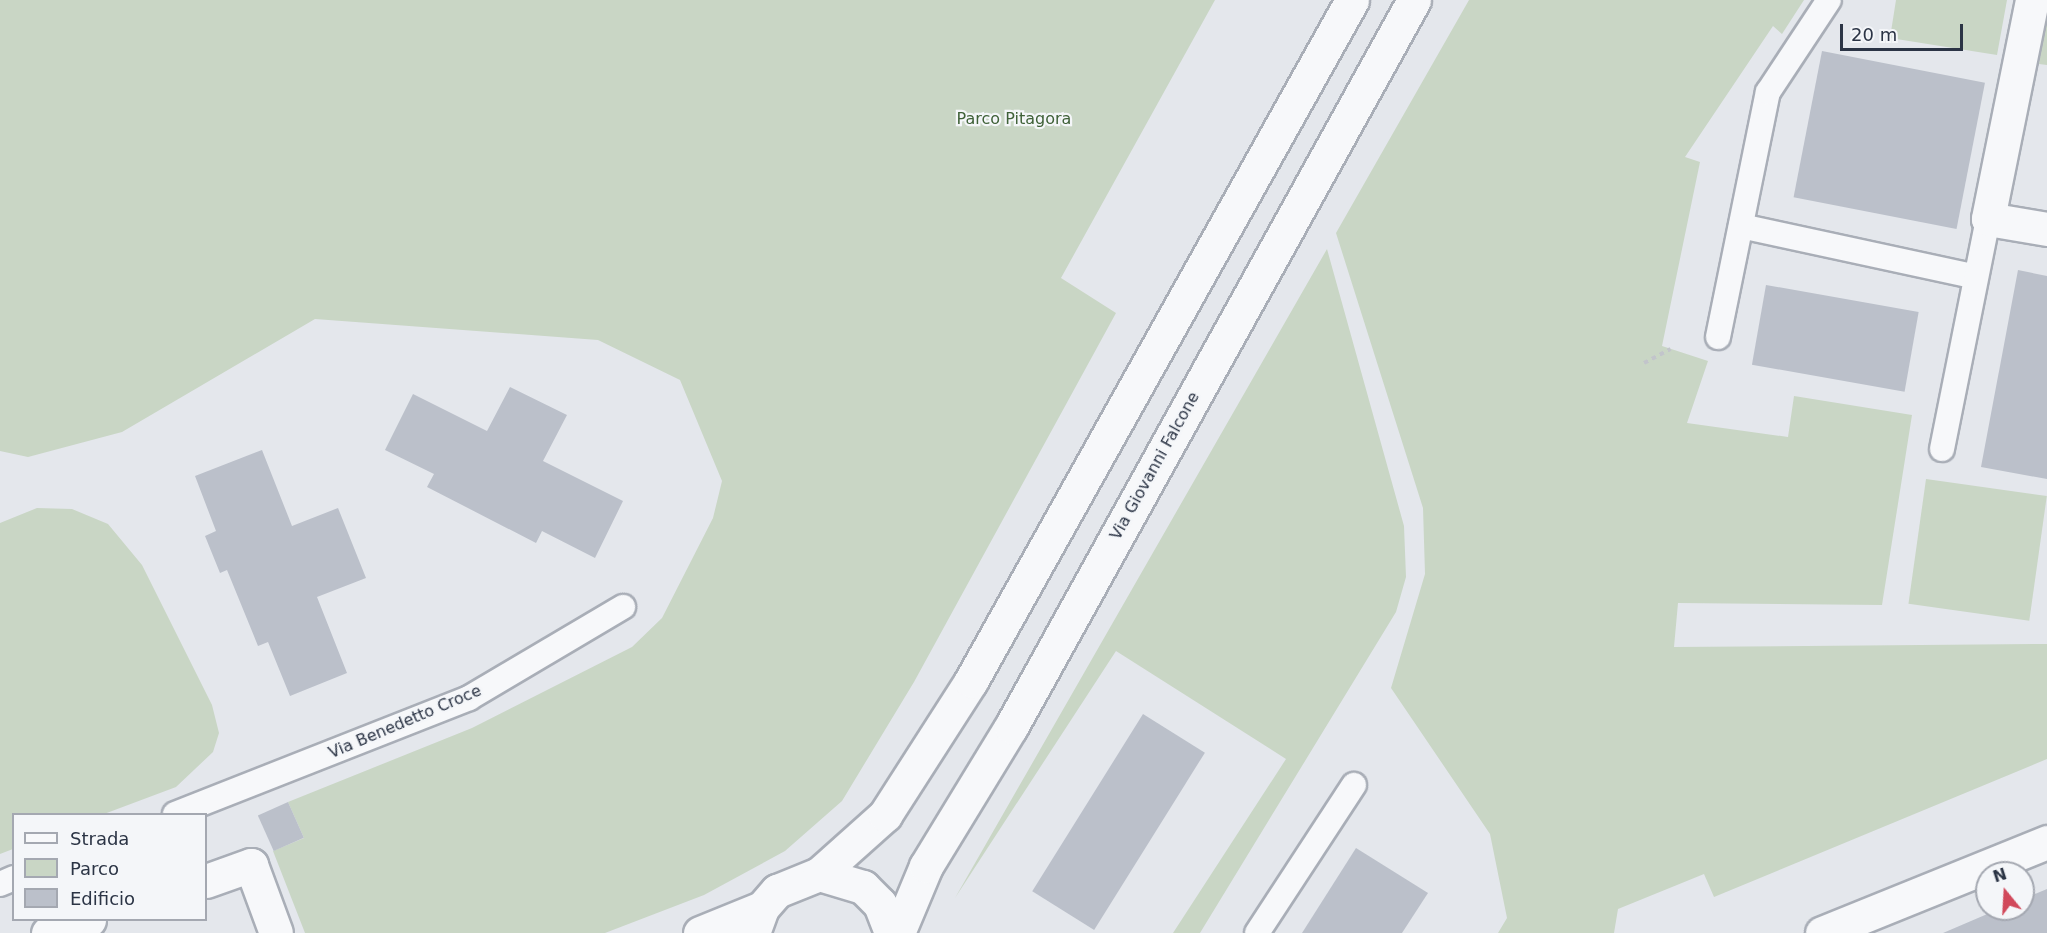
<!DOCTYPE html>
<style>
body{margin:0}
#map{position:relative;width:2047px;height:933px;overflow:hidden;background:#e4e7ec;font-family:"DejaVu Sans",sans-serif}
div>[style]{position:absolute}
.green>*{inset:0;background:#c9d6c5;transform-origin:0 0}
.building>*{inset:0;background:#bbc0ca;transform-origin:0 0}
.path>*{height:4px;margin-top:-2px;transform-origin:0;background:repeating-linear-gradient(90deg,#c2c5cb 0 4.5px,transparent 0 9px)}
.roads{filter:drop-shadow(2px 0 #a9aeb7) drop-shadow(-2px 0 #a9aeb7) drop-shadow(0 2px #a9aeb7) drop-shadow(0 -2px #a9aeb7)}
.service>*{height:24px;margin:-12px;padding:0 12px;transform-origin:12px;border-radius:12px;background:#f7f8fa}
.minor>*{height:33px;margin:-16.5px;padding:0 16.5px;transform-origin:16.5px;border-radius:16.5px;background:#f7f8fa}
.tertiary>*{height:33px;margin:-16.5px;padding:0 16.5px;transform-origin:16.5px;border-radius:16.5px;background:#f7f8fa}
span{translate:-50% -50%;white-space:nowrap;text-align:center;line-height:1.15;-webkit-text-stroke:4.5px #f4f6f9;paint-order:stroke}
.park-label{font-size:16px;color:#3f6138}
.street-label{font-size:16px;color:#2b3445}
.legend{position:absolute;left:12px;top:813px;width:195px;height:108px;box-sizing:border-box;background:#f4f6f9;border:2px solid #a4a8b1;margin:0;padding:8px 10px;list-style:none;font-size:18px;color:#2b3445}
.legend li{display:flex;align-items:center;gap:12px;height:30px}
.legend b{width:30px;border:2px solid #a4a8b1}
.north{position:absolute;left:1975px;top:861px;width:60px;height:60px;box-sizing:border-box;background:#f4f6f9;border:2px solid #a4a8b1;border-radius:50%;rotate:342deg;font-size:16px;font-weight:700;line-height:24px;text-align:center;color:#2b3445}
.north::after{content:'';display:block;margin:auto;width:21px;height:27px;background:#d1495b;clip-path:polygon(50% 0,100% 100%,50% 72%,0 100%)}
.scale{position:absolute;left:1840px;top:24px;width:123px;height:27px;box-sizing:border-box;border:3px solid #2b3445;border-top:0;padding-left:8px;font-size:18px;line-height:21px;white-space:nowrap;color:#2b3445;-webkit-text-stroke:4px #f4f6f9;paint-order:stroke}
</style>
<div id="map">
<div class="green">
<i style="clip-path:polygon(0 0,1215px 0,1061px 278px,1116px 313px,914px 682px,842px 801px,785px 851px,704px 895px,605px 933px,305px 933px,273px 851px,304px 838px,288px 802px,472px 728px,632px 647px,662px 618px,713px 518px,722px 481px,680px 380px,598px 340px,315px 319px,122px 432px,28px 457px,0 451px)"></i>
<i style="clip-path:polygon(1469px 0,1804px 0,1782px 34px,1773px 26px,1685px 157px,1700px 162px,1662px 346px,1708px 361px,1687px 423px,1788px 437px,1794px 396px,1912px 415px,1882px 605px,1678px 603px,1674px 647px,2047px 644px,2047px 759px,1714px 897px,1704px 874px,1618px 909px,1614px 933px,1498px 933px,1507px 918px,1490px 834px,1391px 688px,1425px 574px,1423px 508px,1336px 233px)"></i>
<i style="clip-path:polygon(1896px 0,2007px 0,1997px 55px,1890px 38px)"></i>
<i style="clip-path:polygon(2047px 12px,2047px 65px,2039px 64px)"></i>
<i style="clip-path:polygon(1327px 249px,1404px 526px,1406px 577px,1396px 612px,1200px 933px,1173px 933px,1286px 759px,1116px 651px,955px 898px)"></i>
<i style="left:1926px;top:479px;width:122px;height:126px;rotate:8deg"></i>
<i style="clip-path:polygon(37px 508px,72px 509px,108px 524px,142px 565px,212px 705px,219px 733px,213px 752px,176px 787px,104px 814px,14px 814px,13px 849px,0 854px,0 523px)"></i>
</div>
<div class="building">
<i style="left:1822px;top:51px;width:166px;height:149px;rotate:11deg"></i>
<i style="clip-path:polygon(2018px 270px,2047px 276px,2047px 479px,1981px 467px)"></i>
<i style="left:1766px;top:285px;width:155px;height:81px;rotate:10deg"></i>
<i style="clip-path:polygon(510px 387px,567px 415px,543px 461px,623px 501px,595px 558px,542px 531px,536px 543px,427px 487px,434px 474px,385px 450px,413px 394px,487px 431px)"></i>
<i style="clip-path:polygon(262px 450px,292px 526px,338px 508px,366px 578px,317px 597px,347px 673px,290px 696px,268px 642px,258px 646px,227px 570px,220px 573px,205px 536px,216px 531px,195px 476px)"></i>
<i style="left:1143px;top:714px;width:73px;height:209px;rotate:32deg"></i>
<i style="left:288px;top:802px;width:39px;height:33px;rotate:66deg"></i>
<i style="clip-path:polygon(1356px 848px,1428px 893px,1402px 933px,1302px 933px)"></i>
<i style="clip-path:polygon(2047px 889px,2047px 933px,1943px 933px,1999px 909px,2023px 909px,2023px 899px)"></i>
</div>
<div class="path">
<i style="left:1644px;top:363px;width:30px;rotate:-28deg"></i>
</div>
<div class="roads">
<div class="service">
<i style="left:1741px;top:226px;width:240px;rotate:12.2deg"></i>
<i style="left:1718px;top:337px;width:250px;rotate:-78.5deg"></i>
<i style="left:1768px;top:92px;width:110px;rotate:-56.5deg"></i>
<i style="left:1942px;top:449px;width:235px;rotate:-78.7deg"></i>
<i style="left:175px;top:814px;width:316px;rotate:-21.5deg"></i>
<i style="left:469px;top:698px;width:179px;rotate:-30.6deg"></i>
<i style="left:0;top:884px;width:15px;rotate:-23deg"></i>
<i style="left:1257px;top:933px;width:177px;rotate:-56.8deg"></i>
</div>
<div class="minor">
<i style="left:2032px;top:0;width:223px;rotate:101.4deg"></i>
<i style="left:1988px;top:219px;width:60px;rotate:9.6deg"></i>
<i style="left:206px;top:881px;width:48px;rotate:-19.6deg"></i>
<i style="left:251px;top:865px;width:72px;rotate:69.8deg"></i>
<i style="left:48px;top:933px;width:43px;rotate:-17.6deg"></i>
<i style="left:1822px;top:933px;width:243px;rotate:-22deg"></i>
</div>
<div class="tertiary">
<i style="left:819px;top:874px;width:89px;rotate:-41.8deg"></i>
<i style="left:885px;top:815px;width:159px;rotate:-57.3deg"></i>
<i style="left:971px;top:681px;width:780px;rotate:-60.77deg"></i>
<i style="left:700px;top:933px;width:67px;rotate:-22deg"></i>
<i style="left:753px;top:933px;width:27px;rotate:-70deg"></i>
<i style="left:762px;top:908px;width:23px;rotate:-49deg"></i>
<i style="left:777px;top:891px;width:45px;rotate:-22deg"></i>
<i style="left:819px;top:874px;width:46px;rotate:16.5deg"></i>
<i style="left:863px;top:887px;width:24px;rotate:45deg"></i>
<i style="left:880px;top:904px;width:31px;rotate:69deg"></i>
<i style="left:898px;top:933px;width:73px;rotate:-67.3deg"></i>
<i style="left:926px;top:866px;width:163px;rotate:-58.6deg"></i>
<i style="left:1011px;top:727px;width:831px;rotate:-61deg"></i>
</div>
</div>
<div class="park-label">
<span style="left:1014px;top:119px">Parco Pitagora</span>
</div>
<div class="street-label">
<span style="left:1155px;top:466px;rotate:-61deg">Via Giovanni Falcone</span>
<span style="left:405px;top:722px;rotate:-23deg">Via Benedetto Croce</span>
</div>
<ul class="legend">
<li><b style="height:8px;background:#f7f8fa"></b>Strada</li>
<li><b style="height:16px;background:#c9d6c5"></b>Parco</li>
<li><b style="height:16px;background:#bbc0ca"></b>Edificio</li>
</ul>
<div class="north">N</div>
<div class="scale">20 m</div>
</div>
